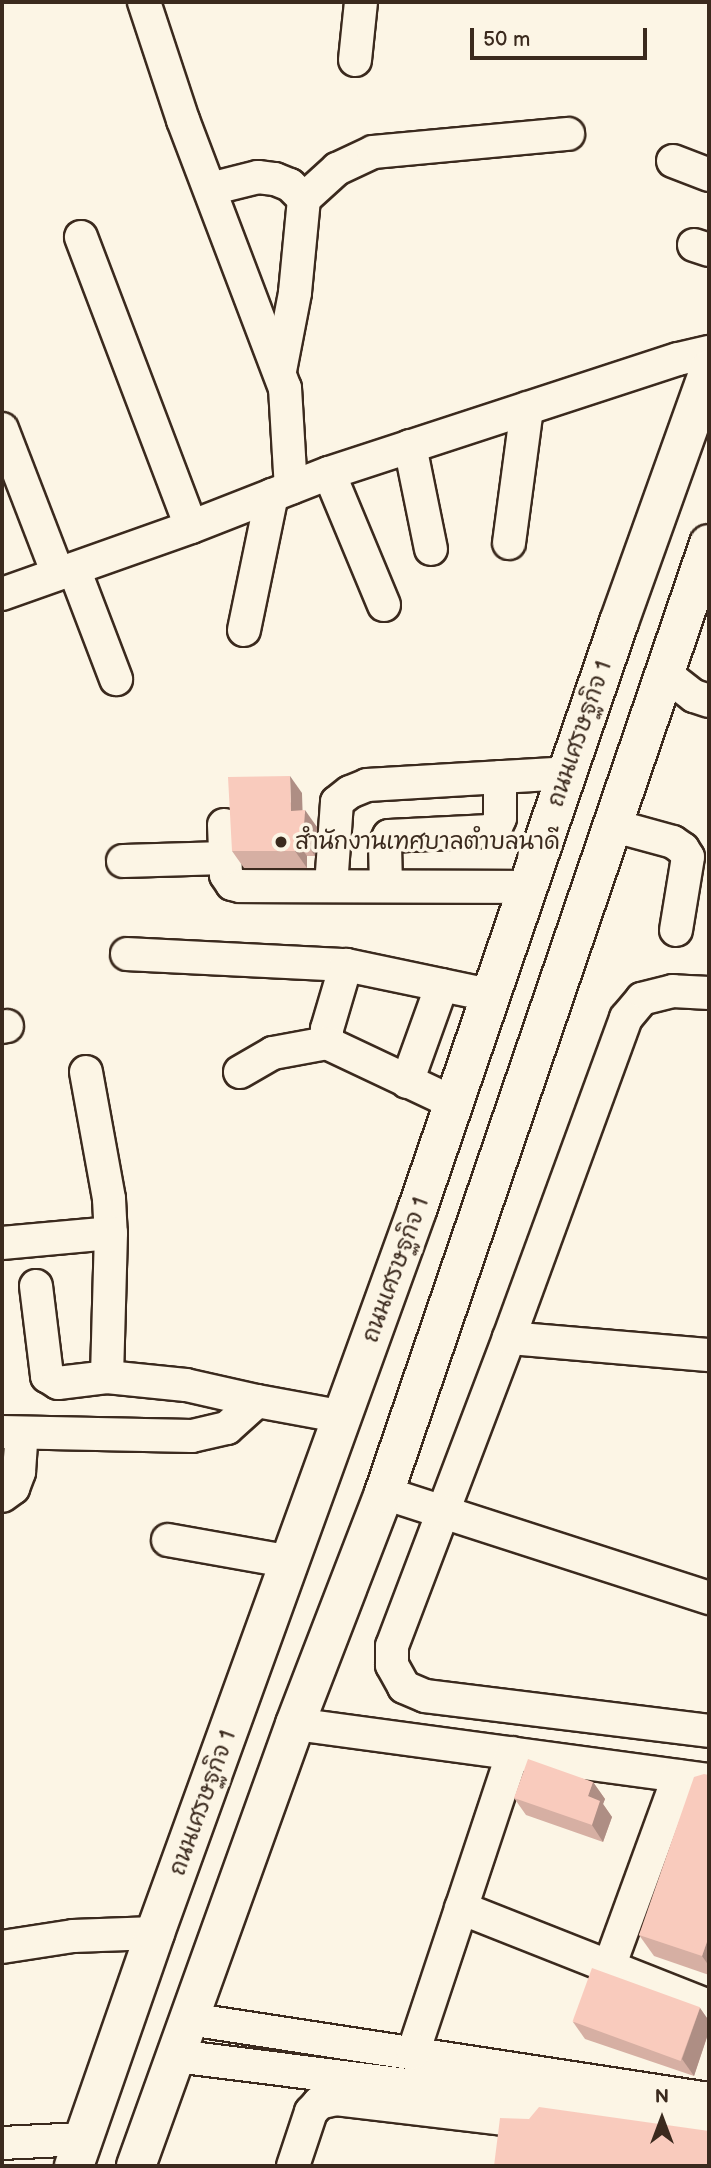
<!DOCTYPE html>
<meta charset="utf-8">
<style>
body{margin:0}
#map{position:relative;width:711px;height:2168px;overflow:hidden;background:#fcf5e5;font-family:"Balsamiq Sans","Playpen Sans Thai",sans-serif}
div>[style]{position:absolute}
.roads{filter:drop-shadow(2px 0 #3b2a1e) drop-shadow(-2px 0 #3b2a1e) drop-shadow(0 2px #3b2a1e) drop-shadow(0 -2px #3b2a1e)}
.minor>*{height:32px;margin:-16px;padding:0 16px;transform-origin:16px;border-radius:16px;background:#fcf5e5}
.major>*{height:38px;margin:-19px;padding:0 19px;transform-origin:19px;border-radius:19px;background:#fcf5e5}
.wall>*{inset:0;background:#d6afa3}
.shaded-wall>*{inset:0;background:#ae8e84}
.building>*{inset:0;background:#f9cbbd;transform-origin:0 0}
.dots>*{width:19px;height:19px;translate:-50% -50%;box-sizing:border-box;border:4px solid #fcf5e5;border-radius:50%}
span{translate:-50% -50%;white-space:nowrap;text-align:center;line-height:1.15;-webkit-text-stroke:7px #fcf5e5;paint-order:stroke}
.street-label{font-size:23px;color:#3b2a1e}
.poi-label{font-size:23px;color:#3b2a1e}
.left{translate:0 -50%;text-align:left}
.frame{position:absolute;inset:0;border:4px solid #3b2a1e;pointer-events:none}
.north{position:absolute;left:627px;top:2084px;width:70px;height:70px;-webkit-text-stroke:5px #fcf5e5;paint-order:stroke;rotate:0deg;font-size:19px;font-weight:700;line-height:28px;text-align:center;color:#3b2a1e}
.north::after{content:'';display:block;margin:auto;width:24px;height:32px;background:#3b2a1e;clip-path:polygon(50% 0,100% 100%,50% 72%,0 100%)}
.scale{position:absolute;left:470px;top:28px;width:177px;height:32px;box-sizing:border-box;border:4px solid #3b2a1e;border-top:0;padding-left:9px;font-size:21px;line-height:24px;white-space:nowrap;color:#3b2a1e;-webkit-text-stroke:5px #fcf5e5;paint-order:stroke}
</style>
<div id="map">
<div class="roads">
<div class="minor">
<i style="left:144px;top:2px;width:124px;rotate:71.7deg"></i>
<i style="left:183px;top:120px;width:287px;rotate:69.2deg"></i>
<i style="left:285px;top:388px;width:100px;rotate:86.6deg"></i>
<i style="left:355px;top:60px;width:58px;rotate:-84.1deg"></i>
<i style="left:673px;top:161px;width:39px;rotate:21deg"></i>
<i style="left:210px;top:189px;width:49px;rotate:-14deg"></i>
<i style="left:258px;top:177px;width:17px;rotate:7deg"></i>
<i style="left:275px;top:179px;width:16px;rotate:22deg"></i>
<i style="left:290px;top:185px;width:20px;rotate:45deg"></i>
<i style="left:304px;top:199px;width:94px;rotate:95.5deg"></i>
<i style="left:295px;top:293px;width:79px;rotate:100.9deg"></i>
<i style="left:304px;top:199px;width:45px;rotate:-42.3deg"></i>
<i style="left:337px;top:169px;width:40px;rotate:-25deg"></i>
<i style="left:373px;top:152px;width:196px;rotate:-5.3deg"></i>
<i style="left:81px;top:237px;width:310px;rotate:69.2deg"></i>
<i style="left:694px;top:245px;width:16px;rotate:18deg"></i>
<i style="left:2px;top:429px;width:155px;rotate:68.9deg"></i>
<i style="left:410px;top:446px;width:105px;rotate:78.5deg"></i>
<i style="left:329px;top:473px;width:143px;rotate:67.4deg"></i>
<i style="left:509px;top:543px;width:136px;rotate:-82.4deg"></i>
<i style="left:74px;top:569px;width:118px;rotate:69.1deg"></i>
<i style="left:2px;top:594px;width:201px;rotate:-19.5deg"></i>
<i style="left:191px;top:527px;width:148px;rotate:-21.4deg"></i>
<i style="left:329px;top:473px;width:367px;rotate:-18.1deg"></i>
<i style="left:678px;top:359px;width:32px;rotate:-13deg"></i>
<i style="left:244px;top:630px;width:138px;rotate:-78.3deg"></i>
<i style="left:663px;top:672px;width:39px;rotate:38deg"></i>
<i style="left:694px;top:696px;width:16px;rotate:18deg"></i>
<i style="left:224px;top:825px;width:50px;rotate:87.7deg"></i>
<i style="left:226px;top:875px;width:11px;rotate:56deg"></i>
<i style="left:232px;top:884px;width:8px;rotate:14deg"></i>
<i style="left:240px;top:886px;width:288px;rotate:0.2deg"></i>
<i style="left:611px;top:825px;width:64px;rotate:15.3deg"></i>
<i style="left:673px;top:842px;width:12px;rotate:35deg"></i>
<i style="left:683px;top:849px;width:9px;rotate:58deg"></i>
<i style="left:688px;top:857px;width:74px;rotate:99.3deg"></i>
<i style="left:123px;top:861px;width:102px;rotate:-1.7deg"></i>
<i style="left:331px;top:886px;width:84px;rotate:-85.9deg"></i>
<i style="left:337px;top:802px;width:16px;rotate:-38deg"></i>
<i style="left:350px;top:792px;width:18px;rotate:-22deg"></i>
<i style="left:367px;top:785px;width:200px;rotate:-3.4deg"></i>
<i style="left:386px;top:886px;width:42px;rotate:-91.4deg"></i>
<i style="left:385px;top:844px;width:9px;rotate:-63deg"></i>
<i style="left:389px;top:836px;width:101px;rotate:-2.8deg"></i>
<i style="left:490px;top:831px;width:7px;rotate:-34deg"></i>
<i style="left:496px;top:827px;width:10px;rotate:-66deg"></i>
<i style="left:500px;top:818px;width:41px;rotate:-90deg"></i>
<i style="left:127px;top:954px;width:219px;rotate:2.9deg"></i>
<i style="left:709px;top:993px;width:36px;rotate:-177deg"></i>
<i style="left:673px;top:991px;width:32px;rotate:166deg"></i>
<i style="left:642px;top:999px;width:25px;rotate:130deg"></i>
<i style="left:626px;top:1018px;width:341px;rotate:110.1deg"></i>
<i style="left:509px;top:1338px;width:329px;rotate:110.8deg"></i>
<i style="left:392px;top:1646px;width:19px;rotate:90deg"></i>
<i style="left:392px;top:1665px;width:25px;rotate:61deg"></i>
<i style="left:404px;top:1687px;width:23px;rotate:23deg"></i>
<i style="left:425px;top:1696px;width:286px;rotate:7deg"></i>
<i style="left:2px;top:1027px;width:5px;rotate:-11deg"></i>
<i style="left:327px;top:1043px;width:14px;rotate:-90deg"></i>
<i style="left:327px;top:1029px;width:67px;rotate:-73.5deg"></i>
<i style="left:346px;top:965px;width:147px;rotate:11.8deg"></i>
<i style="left:86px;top:1072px;width:129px;rotate:79.7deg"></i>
<i style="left:109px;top:1199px;width:34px;rotate:87deg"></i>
<i style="left:240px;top:1072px;width:38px;rotate:-30deg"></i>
<i style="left:273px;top:1053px;width:55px;rotate:-10.5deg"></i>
<i style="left:327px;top:1043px;width:140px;rotate:25.3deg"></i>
<i style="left:407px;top:1082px;width:103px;rotate:-70.2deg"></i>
<i style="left:2px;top:1243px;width:109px;rotate:-5.2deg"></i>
<i style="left:111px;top:1233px;width:144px;rotate:91.6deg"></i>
<i style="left:107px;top:1377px;width:79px;rotate:5.8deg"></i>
<i style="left:186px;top:1385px;width:73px;rotate:12.7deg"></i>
<i style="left:36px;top:1286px;width:91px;rotate:83deg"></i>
<i style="left:47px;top:1376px;width:13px;rotate:32deg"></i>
<i style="left:58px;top:1383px;width:49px;rotate:-7deg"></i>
<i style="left:509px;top:1338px;width:201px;rotate:4.9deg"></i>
<i style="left:2px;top:1432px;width:190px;rotate:1.2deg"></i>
<i style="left:192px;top:1436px;width:36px;rotate:-13deg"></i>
<i style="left:227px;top:1428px;width:40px;rotate:-42deg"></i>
<i style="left:257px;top:1401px;width:87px;rotate:10.5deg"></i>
<i style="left:384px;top:1493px;width:342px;rotate:17.9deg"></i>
<i style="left:2px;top:1496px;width:14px;rotate:-36deg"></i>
<i style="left:13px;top:1488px;width:17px;rotate:-69deg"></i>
<i style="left:19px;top:1472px;width:39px;rotate:-86deg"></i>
<i style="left:168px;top:1540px;width:125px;rotate:10.1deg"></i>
<i style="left:295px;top:1724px;width:418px;rotate:7.7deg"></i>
<i style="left:461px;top:1908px;width:267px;rotate:21.6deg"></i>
<i style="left:2px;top:1947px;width:72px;rotate:-8.8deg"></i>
<i style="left:73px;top:1936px;width:82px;rotate:-2.1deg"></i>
<i style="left:609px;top:1967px;width:203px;rotate:-69.9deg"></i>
<i style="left:189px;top:2019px;width:526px;rotate:8.75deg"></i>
<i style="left:413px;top:2053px;width:316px;rotate:-71.6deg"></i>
<i style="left:176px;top:2056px;width:537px;rotate:7.16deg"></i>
<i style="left:2px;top:2143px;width:81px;rotate:-2.8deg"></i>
<i style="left:293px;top:2166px;width:57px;rotate:-71.6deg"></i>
<i style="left:311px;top:2112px;width:12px;rotate:-48deg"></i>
<i style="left:319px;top:2103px;width:17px;rotate:-13deg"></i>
<i style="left:336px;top:2099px;width:202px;rotate:6.8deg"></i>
</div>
<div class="major">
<i style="left:74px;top:2166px;width:247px;rotate:-70.8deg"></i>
<i style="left:155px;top:1933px;width:769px;rotate:-70.08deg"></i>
<i style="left:417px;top:1210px;width:622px;rotate:-71.04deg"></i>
<i style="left:619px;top:622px;width:268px;rotate:-70.3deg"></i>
<i style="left:136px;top:2166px;width:470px;rotate:-70.2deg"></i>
<i style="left:295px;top:1724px;width:248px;rotate:-68.9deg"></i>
<i style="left:384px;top:1493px;width:1003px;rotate:-71.1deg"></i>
</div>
</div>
<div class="wall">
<i style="clip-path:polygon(302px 793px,302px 811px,317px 827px,315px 856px,307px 856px,307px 868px,244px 868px,232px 851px)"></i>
<i style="clip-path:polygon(709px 1775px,709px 1975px,654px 1956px,639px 1935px)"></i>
<i style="clip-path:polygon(593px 1782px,605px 1799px,603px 1804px,612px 1817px,603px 1842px,526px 1815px,514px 1798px)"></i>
<i style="clip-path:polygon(700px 2008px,709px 2021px,709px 2031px,694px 2076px,585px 2039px,573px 2022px)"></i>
</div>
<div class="shaded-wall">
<i style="clip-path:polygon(290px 776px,302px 793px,303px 827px,291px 811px)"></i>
<i style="clip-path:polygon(305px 810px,317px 827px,315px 856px,303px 839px)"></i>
<i style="clip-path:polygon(295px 839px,307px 856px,307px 868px,295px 851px)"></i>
<i style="clip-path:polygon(593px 1782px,605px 1799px,603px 1804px,612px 1817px,603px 1842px,592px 1825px,588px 1796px)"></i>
<i style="clip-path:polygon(709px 1936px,709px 1966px,702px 1956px)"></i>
<i style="clip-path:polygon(700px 2008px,709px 2021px,709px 2031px,694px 2076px,682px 2059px)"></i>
</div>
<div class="building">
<i style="clip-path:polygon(290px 776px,291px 811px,305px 810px,303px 839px,295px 839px,295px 851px,232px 851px,228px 777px)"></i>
<i style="clip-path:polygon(528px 1759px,593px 1782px,588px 1796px,600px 1801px,592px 1825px,514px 1798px)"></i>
<i style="clip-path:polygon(704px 1774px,709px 1775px,709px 1936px,702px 1956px,639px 1935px,694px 1777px)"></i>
<i style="left:592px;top:1968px;width:115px;height:57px;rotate:20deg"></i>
<i style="clip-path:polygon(539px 2107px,709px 2131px,709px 2166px,494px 2166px,500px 2118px,529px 2119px)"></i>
</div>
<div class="dots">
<i style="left:281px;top:842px;background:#3b2a1e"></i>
</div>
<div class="street-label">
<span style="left:580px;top:734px;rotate:-71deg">ถนนเศรษฐกิจ 1</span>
<span style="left:396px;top:1270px;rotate:-70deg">ถนนเศรษฐกิจ 1</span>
<span style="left:203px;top:1803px;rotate:-70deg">ถนนเศรษฐกิจ 1</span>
</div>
<div class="poi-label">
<span class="left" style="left:295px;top:842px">สำนักงานเทศบาลตำบลนาดี</span>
</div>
<div class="frame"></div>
<div class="north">N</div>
<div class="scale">50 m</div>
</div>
